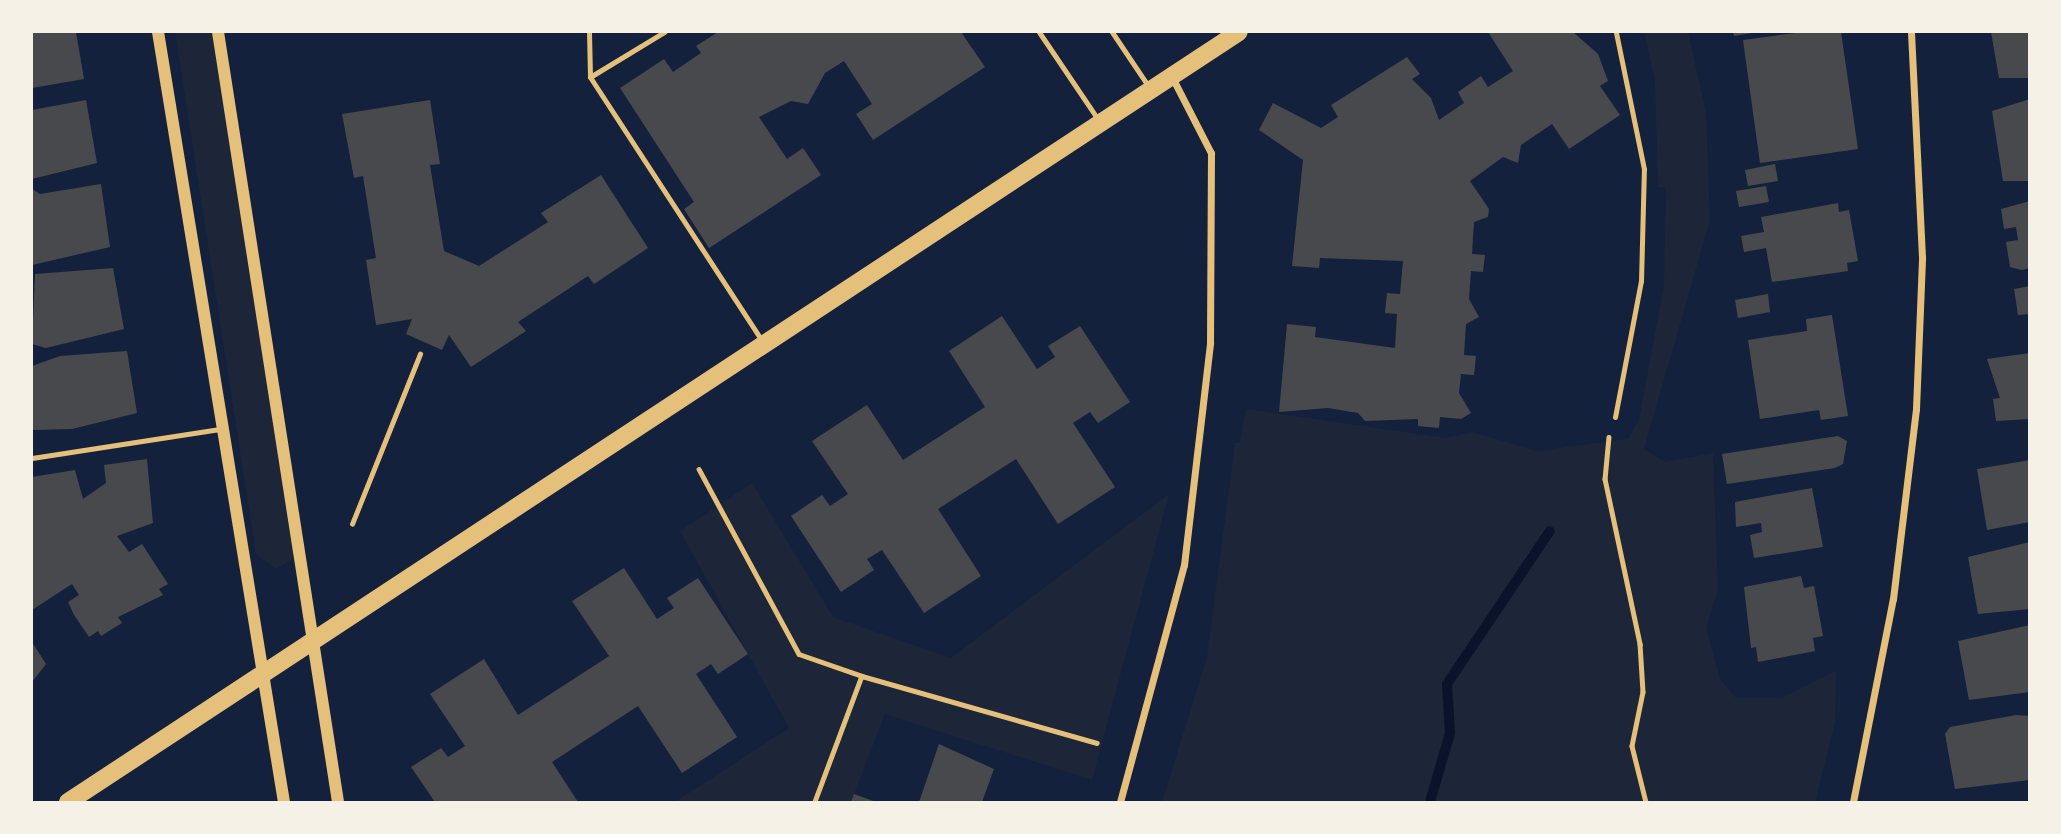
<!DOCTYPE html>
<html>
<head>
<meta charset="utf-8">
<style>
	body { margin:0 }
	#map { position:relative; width:2061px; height:834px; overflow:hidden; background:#14213d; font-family:"IBM Plex Sans",sans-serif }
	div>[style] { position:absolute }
	.green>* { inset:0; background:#1d2539 }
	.stream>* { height:10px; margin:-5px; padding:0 5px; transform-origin:5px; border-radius:5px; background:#0b132b }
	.building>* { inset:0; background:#48494c }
	.path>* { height:4.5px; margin:-2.25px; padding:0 2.25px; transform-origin:2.25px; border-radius:2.25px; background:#e5c07b }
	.service>* { height:5px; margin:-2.5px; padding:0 2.5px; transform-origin:2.5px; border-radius:2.5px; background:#e5c07b }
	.minor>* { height:7px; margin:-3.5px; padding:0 3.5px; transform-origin:3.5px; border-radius:3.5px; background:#e5c07b }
	.tertiary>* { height:12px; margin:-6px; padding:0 6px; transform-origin:6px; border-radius:6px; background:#e5c07b }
	.primary>* { height:18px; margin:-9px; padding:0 9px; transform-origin:9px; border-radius:9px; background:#e5c07b }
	span { translate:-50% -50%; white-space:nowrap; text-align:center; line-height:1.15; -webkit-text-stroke:7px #f6f1e7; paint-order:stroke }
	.frame { position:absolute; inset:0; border:33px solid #f6f1e7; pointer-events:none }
</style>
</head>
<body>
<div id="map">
	<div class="green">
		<i style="clip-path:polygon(175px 32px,216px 32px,297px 545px,291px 560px,276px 569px,256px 554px)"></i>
		<i style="clip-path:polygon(1644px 32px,1688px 32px,1706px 113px,1710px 220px,1644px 449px,1665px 462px,1713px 453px,1718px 590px,1706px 628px,1720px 679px,1736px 698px,1782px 698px,1836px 671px,1835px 722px,1815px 802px,1162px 802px,1207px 657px,1235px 443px,1240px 443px,1246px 409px,1445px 438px,1473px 432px,1536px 451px,1628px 439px,1639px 419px,1664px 285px,1666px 188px,1658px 187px,1655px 81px)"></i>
		<i style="clip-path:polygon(752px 483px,833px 617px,951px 658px,1169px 494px,1092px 780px,885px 714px,851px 802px,675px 802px,789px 728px,680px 531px)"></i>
	</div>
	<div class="stream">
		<i style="left:1430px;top:802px;width:72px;rotate:-73.8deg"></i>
		<i style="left:1450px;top:733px;width:49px;rotate:-93.5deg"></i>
		<i style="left:1447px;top:684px;width:184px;rotate:-56.1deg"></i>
	</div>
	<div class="building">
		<i style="clip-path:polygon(32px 32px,76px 32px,84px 79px,32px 88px)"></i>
		<i style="clip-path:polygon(718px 32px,961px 32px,985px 67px,873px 140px,856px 114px,872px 104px,844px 61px,825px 73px,808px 104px,791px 101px,759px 117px,787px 159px,803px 148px,821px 175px,709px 248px,684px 209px,694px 202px,620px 88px,664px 59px,673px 72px,701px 53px,696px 46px)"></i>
		<i style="clip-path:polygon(1488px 32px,1573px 32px,1598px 54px,1608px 81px,1600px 86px,1620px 115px,1569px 149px,1552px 124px,1521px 145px,1518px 163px,1503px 157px,1470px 181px,1489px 209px,1488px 217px,1474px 222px,1472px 254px,1485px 255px,1483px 272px,1471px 271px,1469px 299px,1479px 317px,1466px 324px,1464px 355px,1476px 356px,1474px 375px,1461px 374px,1459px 393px,1471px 413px,1461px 419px,1440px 417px,1439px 428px,1418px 426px,1418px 419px,1365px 421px,1358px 413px,1328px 408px,1279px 412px,1287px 324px,1316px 327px,1315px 337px,1395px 348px,1397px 314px,1385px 313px,1387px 293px,1400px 294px,1403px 261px,1320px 258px,1319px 268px,1292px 266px,1303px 160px,1259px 130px,1273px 103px,1321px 128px,1338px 117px,1331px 105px,1407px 57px,1420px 74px,1412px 79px,1431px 98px,1439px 120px,1464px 103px,1458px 92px,1481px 76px,1488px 87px,1513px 71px)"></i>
		<i style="clip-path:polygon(1733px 32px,1752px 32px,1752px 33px,1734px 36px)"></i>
		<i style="clip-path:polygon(1803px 32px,1841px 32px,1858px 149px,1760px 163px,1743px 40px)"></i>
		<i style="clip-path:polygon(1991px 32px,2030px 32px,2030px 78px,1999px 78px)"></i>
		<i style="clip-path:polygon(2030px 99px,2030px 181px,2003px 181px,1992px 111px)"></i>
		<i style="clip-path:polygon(86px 100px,97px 163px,32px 179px,32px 110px)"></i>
		<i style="clip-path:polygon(430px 100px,440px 164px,430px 165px,444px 251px,479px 266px,548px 222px,541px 213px,601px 175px,648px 248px,594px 284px,588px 276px,518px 322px,526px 331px,471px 367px,449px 335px,442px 350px,406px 334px,412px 319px,376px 325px,366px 260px,376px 258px,363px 176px,354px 178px,342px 114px)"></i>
		<i style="clip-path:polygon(1775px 164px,1778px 181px,1748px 186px,1745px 170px)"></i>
		<i style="clip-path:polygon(101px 184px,110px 247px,32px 265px,32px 189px,40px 194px)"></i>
		<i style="clip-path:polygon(1766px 186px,1769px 202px,1739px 207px,1736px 191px)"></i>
		<i style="clip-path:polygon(2030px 201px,2030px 268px,2022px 270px,2010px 267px,2006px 242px,2018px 240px,2016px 227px,2004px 229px,2001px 209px)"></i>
		<i style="clip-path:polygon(1838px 203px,1839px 212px,1849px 210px,1858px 261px,1847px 263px,1848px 271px,1772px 282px,1766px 248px,1744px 252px,1741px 236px,1764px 232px,1761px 217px)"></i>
		<i style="clip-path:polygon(113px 268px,124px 329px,46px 348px,32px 344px,35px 274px)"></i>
		<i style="clip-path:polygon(2030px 286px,2030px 314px,2018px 315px,2014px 289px)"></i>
		<i style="clip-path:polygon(1768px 294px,1770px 312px,1738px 318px,1735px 300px)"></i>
		<i style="clip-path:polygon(1832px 315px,1848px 416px,1821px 420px,1819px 410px,1760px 419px,1748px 340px,1807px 331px,1806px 319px)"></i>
		<i style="clip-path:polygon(1002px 316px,1037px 369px,1055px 357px,1048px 346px,1080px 326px,1130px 402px,1098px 423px,1090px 412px,1073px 423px,1115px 487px,1058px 524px,1016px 459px,938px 509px,981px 576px,924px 613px,882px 550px,867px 559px,874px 570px,841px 592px,791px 516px,822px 495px,830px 506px,848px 494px,812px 441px,867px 405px,903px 460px,985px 407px,949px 351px)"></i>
		<i style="clip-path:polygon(127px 351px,137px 413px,72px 429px,32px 430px,32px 366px,60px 356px)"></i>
		<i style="clip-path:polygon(2030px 353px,2030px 419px,1996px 421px,1993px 399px,2000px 398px,1987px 359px)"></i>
		<i style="clip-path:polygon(1838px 436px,1847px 441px,1843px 464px,1835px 468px,1727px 484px,1722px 454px)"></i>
		<i style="clip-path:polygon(147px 459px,153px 523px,117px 536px,129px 552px,142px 544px,168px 584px,159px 589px,163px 595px,118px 617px,122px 623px,101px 636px,98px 631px,89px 637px,74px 615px,68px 602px,79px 595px,72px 584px,32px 610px,32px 477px,75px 470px,83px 499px,106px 483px,104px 465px)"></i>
		<i style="clip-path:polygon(2030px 460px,2030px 522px,1987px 530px,1977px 469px)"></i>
		<i style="clip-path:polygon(1812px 488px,1823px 547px,1754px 558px,1750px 535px,1762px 532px,1761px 523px,1736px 527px,1735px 502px)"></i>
		<i style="clip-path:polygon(2030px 542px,2030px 609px,1978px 614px,1968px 557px)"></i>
		<i style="clip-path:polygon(624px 568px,657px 619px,674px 608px,667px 598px,698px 578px,748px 654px,718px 674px,711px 664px,696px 674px,737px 737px,682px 773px,638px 706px,552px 762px,578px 802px,435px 802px,411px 767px,441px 748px,448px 757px,465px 746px,430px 694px,484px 659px,518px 715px,603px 660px,609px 656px,572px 601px)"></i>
		<i style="clip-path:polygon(1801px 576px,1804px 588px,1814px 586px,1823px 636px,1813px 638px,1815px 651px,1758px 662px,1756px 647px,1751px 648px,1744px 587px)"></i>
		<i style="clip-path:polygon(2030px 625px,2030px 692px,1969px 700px,1958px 641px)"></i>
		<i style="clip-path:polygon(32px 642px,46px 664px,32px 682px)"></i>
		<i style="clip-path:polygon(2016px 715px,2030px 716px,2030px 780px,1955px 789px,1945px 734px,1950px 727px)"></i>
		<i style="clip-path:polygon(939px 744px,994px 769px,982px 802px,919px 802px)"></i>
		<i style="clip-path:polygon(854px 794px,876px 802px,851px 802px)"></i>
	</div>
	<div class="path">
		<i style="left:1609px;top:437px;width:42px;rotate:95.4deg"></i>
		<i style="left:1605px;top:479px;width:169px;rotate:78deg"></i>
		<i style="left:1640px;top:644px;width:48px;rotate:86.4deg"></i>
		<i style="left:1643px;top:692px;width:55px;rotate:101.5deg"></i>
		<i style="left:1632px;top:746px;width:58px;rotate:76deg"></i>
		<i style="left:699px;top:469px;width:210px;rotate:61.6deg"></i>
		<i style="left:799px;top:654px;width:67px;rotate:19.2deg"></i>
		<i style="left:862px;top:676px;width:134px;rotate:110.5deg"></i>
		<i style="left:352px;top:524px;width:183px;rotate:-68.2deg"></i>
		<i style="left:862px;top:676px;width:244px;rotate:15.9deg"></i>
	</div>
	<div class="service">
		<i style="left:589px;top:32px;width:45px;rotate:88.7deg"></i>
		<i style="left:590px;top:77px;width:316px;rotate:56.9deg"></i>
		<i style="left:1039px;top:32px;width:107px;rotate:56deg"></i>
		<i style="left:1112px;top:32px;width:66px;rotate:56.1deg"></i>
		<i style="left:590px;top:77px;width:87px;rotate:-31.3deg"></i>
		<i style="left:1615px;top:417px;width:138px;rotate:-79.2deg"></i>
		<i style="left:1641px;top:281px;width:112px;rotate:-88.5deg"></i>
		<i style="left:1644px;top:169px;width:140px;rotate:-101.6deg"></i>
		<i style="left:32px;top:458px;width:190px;rotate:-8.8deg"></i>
	</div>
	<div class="minor">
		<i style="left:1120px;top:802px;width:245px;rotate:-74.9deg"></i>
		<i style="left:1184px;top:565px;width:224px;rotate:-83.3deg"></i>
		<i style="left:1210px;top:343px;width:190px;rotate:-89.7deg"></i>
		<i style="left:1211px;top:153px;width:85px;rotate:-117.2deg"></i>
		<i style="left:1853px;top:802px;width:207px;rotate:-78.9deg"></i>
		<i style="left:1893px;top:599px;width:191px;rotate:-83.1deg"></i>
		<i style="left:1916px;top:409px;width:152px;rotate:-87.7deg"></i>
		<i style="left:1922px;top:257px;width:225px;rotate:-92.8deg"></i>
	</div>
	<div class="tertiary">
		<i style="left:158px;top:32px;width:780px;rotate:80.71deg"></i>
		<i style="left:218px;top:32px;width:779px;rotate:81.14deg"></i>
	</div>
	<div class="primary">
		<i style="left:68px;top:802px;width:1401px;rotate:-33.33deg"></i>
	</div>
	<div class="frame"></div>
</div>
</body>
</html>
